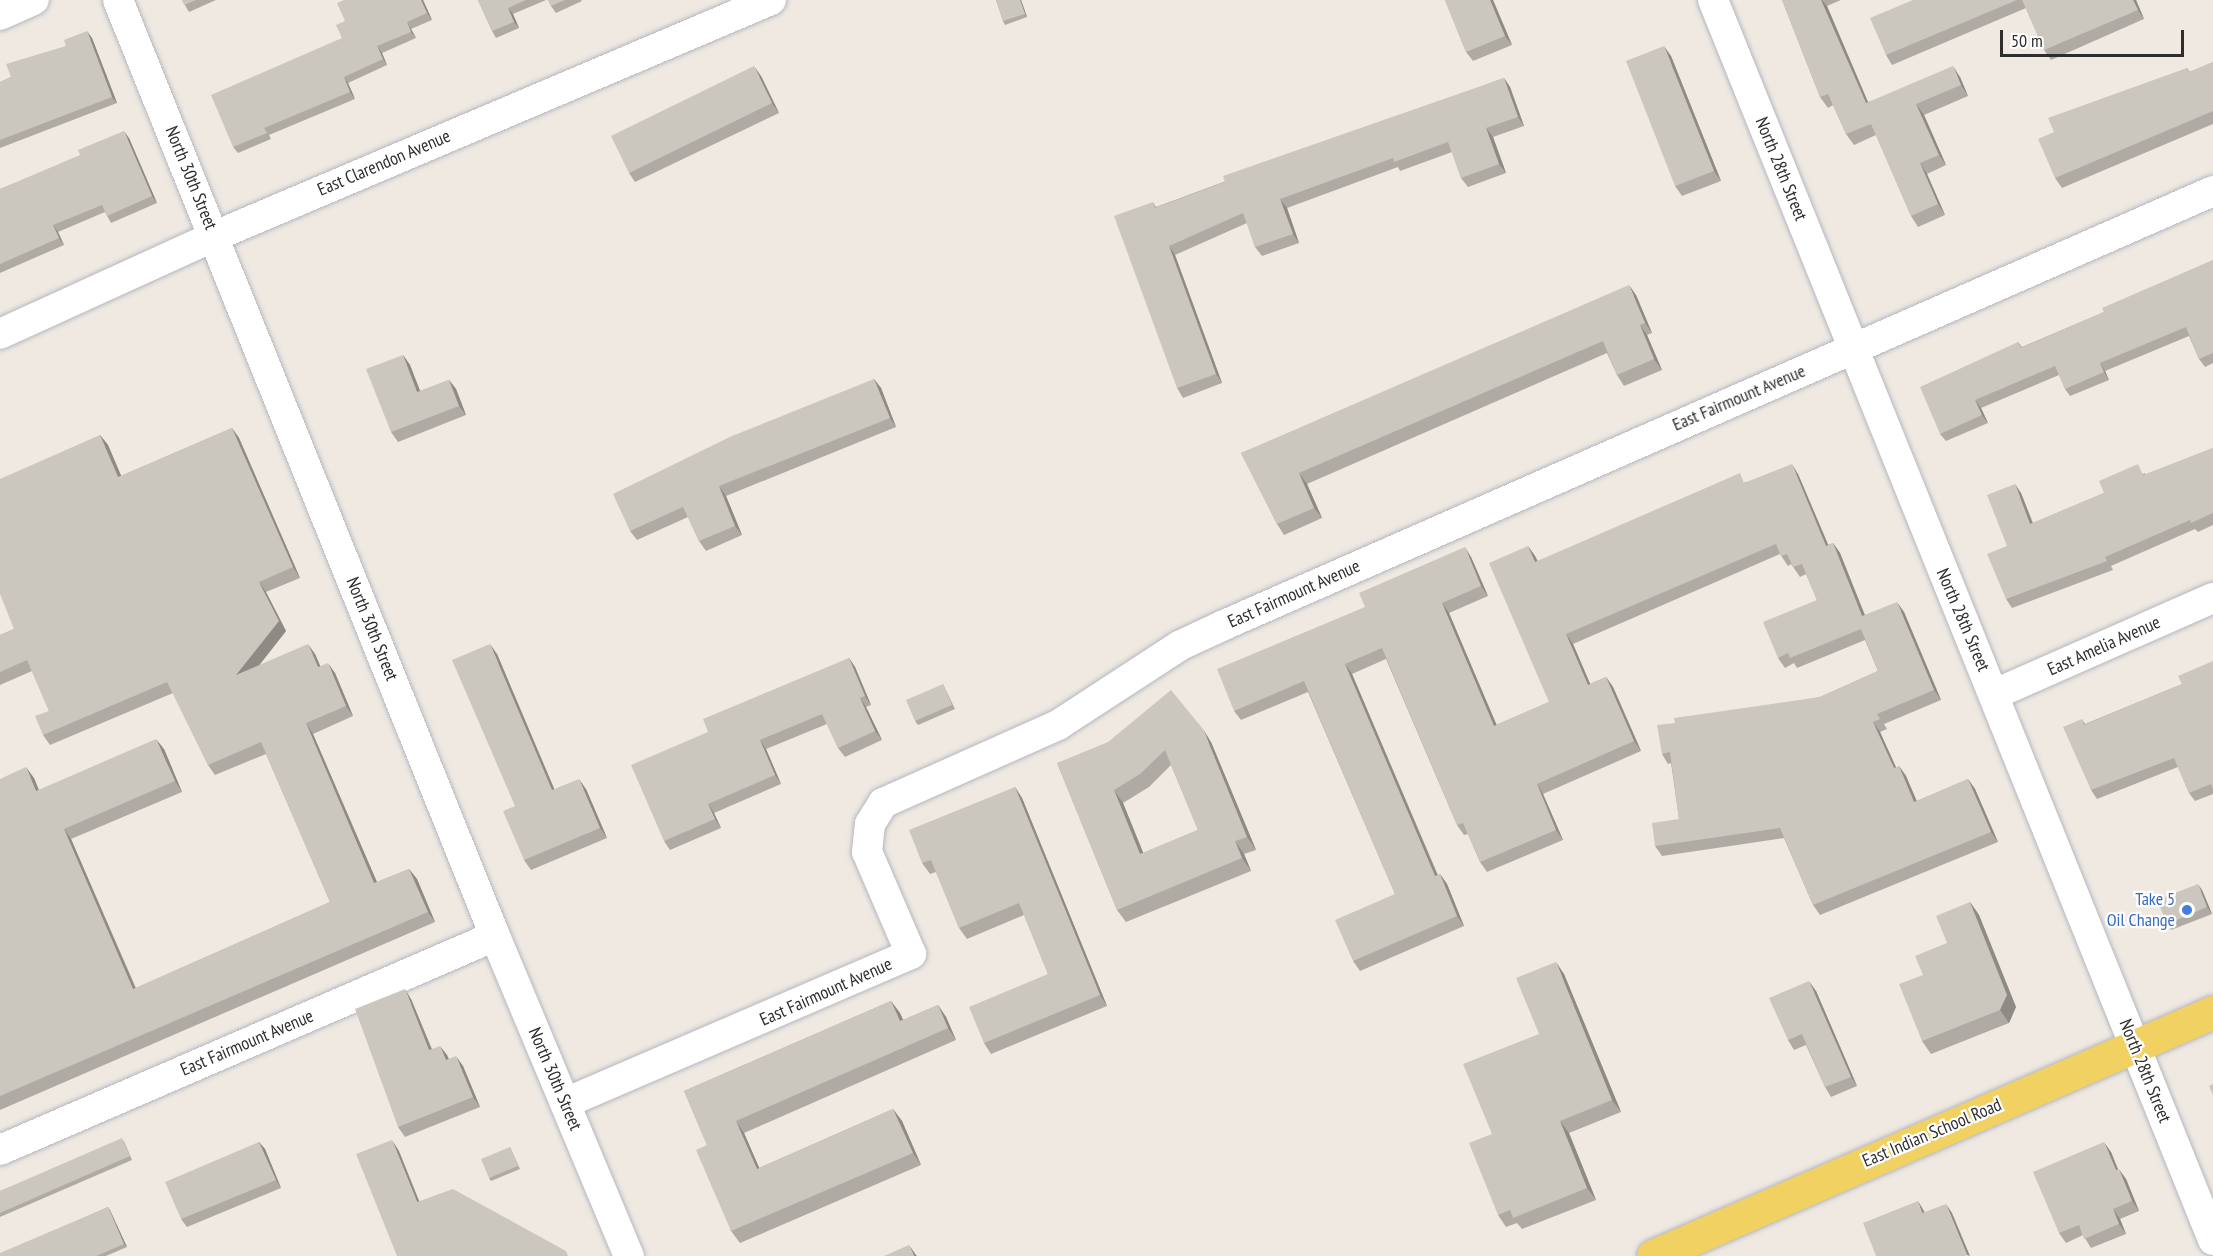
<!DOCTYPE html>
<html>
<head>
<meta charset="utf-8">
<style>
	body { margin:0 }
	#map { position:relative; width:2213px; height:1256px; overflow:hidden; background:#efe9e1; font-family:"PT Sans Narrow",sans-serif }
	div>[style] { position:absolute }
	.roads { filter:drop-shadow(0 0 2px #b4b7c1) drop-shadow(0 0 2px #b4b7c1) }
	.minor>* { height:30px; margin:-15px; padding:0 15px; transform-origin:15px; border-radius:15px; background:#fff }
	.major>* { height:33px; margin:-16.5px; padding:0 16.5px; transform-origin:16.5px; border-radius:16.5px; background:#f2d163 }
	.wall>* { inset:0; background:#afaba4 }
	.shaded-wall>* { inset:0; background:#8e8b86 }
	.building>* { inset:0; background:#cbc7bf }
	.dots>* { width:16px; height:16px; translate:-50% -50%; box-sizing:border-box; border:3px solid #fff; border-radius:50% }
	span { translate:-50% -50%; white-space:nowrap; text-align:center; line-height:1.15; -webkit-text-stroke:4.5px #fff; paint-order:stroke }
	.street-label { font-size:18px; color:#2e2e2e }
	.shop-label { font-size:18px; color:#366cbe }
	.right { translate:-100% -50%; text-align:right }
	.scale { position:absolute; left:2000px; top:30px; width:184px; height:27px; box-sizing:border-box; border:3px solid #2e2e2e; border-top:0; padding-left:8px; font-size:18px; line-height:21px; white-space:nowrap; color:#2e2e2e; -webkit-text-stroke:4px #fff; paint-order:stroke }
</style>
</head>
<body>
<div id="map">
	<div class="roads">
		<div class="minor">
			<i style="left:118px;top:0;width:1009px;rotate:68.06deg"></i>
			<i style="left:495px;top:936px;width:347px;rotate:67.3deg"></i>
			<i style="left:1713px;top:0;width:1337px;rotate:68.04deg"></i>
			<i style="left:0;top:15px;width:37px;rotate:-24deg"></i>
			<i style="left:0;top:334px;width:236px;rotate:-24.5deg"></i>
			<i style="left:215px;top:236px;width:604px;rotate:-23deg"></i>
			<i style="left:1995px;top:694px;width:238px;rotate:-23.8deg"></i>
			<i style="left:565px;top:1103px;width:377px;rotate:-23.3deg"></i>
			<i style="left:911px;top:954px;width:111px;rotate:-113.3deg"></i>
			<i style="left:867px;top:852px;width:28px;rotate:-84deg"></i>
			<i style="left:870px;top:824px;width:25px;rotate:-58deg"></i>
			<i style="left:883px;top:803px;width:192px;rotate:-24deg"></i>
			<i style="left:1058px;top:725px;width:145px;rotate:-33.1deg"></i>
			<i style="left:1179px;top:646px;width:50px;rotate:-25deg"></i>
			<i style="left:1224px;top:625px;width:1080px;rotate:-23.69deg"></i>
			<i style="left:0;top:1150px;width:539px;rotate:-23.38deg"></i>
		</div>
		<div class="major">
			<i style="left:1653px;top:1256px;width:611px;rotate:-23.54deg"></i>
		</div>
	</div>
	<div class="wall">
		<i style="clip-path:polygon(182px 0,216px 0,189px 12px)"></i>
		<i style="clip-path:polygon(344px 0,423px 0,432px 20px,411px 29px,416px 38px,382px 53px,387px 65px,348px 83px,355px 99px,269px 135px,271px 139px,238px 153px,233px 147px,342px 38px,345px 21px)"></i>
		<i style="clip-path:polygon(478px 0,546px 0,513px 14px,519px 28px,496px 38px,492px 31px)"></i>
		<i style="clip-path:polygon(548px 0,581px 0,582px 1px,556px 13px,551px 6px)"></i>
		<i style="clip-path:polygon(996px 0,1021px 0,1027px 17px,1005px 25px,1003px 21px)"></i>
		<i style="clip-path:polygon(1445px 0,1493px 0,1512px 45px,1473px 61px,1466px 52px)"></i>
		<i style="clip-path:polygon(1782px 0,1841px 0,1827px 6px,1868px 102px,1960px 77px,1968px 96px,1924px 115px,1946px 165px,1927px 174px,1945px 215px,1918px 227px,1911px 216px,1876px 135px,1854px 145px,1846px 134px,1833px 105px,1828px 108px,1820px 97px)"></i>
		<i style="clip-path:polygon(1913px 0,2136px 0,2144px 19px,2051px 60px,2044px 50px,2026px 8px,1892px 65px,1886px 55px)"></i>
		<i style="clip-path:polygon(92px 38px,117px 103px,0 148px,0 82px,11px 77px,66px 46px)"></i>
		<i style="clip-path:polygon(1671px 56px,1721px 181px,1682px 196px,1675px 186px)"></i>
		<i style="clip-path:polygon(2213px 62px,2213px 124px,2062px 188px,2055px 178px,2054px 132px,2187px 68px,2190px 72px)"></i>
		<i style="clip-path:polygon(761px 76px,779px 113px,635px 182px,629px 173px)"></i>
		<i style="clip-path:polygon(1504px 78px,1510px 87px,1524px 126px,1493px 137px,1506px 173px,1468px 187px,1461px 178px,1452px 152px,1400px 171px,1398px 167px,1287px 208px,1299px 243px,1262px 256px,1255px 247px,1247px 223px,1175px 255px,1222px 383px,1183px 398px,1177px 388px,1153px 202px,1156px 207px)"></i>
		<i style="clip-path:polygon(129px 138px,157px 203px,111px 223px,105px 212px,58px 232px,64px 245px,0 273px,0 189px)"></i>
		<i style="clip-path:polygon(2213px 260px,2213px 363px,2205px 367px,2199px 359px,2189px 336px,2105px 371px,2109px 380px,2070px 396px,2065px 389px,2059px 375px,1981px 408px,1988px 423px,1946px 441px,1940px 434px,2018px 342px,2022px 347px,2104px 312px)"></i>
		<i style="clip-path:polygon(1636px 295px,1652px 333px,1647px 335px,1662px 370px,1624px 386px,1617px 375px,1607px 353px,1307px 484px,1322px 518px,1284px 535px,1277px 524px,1241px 453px)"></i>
		<i style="clip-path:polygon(403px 355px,410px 365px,420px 391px,449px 380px,456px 389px,466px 415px,398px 442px,391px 432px)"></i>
		<i style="clip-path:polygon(874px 379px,881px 388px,896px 427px,726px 496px,742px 535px,706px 551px,699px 541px,688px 517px,637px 540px,630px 531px)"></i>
		<i style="clip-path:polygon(232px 428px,239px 438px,300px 578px,266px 592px,286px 631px,259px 665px,315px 654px,320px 666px,335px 673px,353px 716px,313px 734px,377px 882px,409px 869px,417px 879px,435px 922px,0 1110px,0 779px,34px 778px,39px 790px,164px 749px,182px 792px,71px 839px,136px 988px,330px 902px,266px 754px,215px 775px,208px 765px,173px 693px,50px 745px,43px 735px,49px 711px,32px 671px,0 685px,0 635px,14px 629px,100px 435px,108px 445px,121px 476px)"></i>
		<i style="clip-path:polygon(2213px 448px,2213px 525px,2198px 532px,2195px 529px,2111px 566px,2113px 570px,2012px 608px,2006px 599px,2021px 493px,2033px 523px,2104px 493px,2145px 473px,2145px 475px)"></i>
		<i style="clip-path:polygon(1798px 474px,1828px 545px,1833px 543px,1840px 553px,1865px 615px,1904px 612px,1941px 700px,1884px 724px,1887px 729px,1880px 732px,1896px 768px,1899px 766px,1906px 776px,1917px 801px,1968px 779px,1975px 789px,1998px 842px,1820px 915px,1813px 905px,1784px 838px,1662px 856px,1655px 846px,1679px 819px,1671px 763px,1668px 764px,1662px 754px,1675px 723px,1820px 697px,1878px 671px,1865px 640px,1797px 668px,1794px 663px,1785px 668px,1778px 658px,1817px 600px,1806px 574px,1800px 577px,1791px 564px,1788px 566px,1780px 554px,1573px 644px,1590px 684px,1606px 677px,1613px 687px,1641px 751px,1543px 794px,1563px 840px,1487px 872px,1480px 862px,1468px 834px,1464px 835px,1457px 825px,1386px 659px,1352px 674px,1438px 875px,1440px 874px,1447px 884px,1464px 926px,1360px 971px,1353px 961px,1395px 894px,1308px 692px,1241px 720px,1234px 711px,1365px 607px,1471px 557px,1488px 596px,1449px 613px,1496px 725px,1549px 702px,1528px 546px,1535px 556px,1538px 561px,1746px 482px)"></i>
		<i style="clip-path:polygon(497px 654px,554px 790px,586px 789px,607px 838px,531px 870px,524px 860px,515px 806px)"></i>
		<i style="clip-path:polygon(849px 658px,855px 667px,871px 705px,866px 707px,882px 740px,845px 757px,838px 748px,827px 724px,766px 749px,781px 784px,714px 813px,721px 828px,670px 850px,664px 841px,708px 732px)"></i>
		<i style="clip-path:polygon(2213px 661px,2213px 794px,2195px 801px,2189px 793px,2178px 767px,2097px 799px,2091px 790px,2082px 719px,2085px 724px,2182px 684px)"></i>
		<i style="clip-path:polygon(943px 684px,955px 709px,918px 725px,915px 721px)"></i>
		<i style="clip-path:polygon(evenodd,1211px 742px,1256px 850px,1244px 854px,1251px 871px,1126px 922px,1117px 910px,1057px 763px,1211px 742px,1171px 765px,1198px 830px,1143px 853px,1123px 803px,1149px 787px,1171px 765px)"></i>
		<i style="clip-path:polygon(1015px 787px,1022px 798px,1107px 1006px,991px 1054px,984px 1043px,1048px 974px,1024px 915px,967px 939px,959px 928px,936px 872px,930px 874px,922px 863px)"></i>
		<i style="clip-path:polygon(2202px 890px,2212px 914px,2171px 930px,2167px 924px)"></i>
		<i style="clip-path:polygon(1970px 902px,1979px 915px,2016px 1007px,2009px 1023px,1931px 1054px,1922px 1041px,1923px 975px,1947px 943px)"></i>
		<i style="clip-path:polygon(1564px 974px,1621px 1112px,1569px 1133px,1596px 1200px,1522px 1229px,1517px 1223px,1506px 1227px,1498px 1215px,1539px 1034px)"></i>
		<i style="clip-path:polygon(1816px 991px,1857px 1086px,1831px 1097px,1825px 1087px,1806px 1045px,1794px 1050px,1788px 1040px)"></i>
		<i style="clip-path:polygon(411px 999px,432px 1049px,447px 1055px,449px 1059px,463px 1066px,480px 1107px,405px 1137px,398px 1127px)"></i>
		<i style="clip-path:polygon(891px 1001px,900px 1013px,903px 1020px,938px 1005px,946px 1017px,956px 1040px,744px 1133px,759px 1168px,893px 1109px,902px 1121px,921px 1165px,740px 1243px,731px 1231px,707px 1145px,684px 1091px)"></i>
		<i style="clip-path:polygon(124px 1141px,132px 1160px,0 1217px,0 1191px)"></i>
		<i style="clip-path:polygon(259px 1142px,265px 1149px,281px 1188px,187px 1227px,181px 1219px)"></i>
		<i style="clip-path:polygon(510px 1147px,520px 1169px,491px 1181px,489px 1178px)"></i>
		<i style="clip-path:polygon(2111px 1152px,2118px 1169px,2126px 1179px,2139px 1211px,2120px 1219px,2126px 1234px,2091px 1248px,2083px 1235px,2066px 1243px,2059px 1233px)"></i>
		<i style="clip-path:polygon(108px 1207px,127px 1247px,106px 1256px,0 1256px)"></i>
	</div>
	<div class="shaded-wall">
		<i style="clip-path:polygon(421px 0,423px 0,432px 20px,427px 13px)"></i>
		<i style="clip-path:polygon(1020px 0,1021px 0,1027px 17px,1025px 14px)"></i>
		<i style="clip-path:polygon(1490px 0,1493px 0,1512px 45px,1505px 36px)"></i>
		<i style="clip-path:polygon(1821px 0,1822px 0,1827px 6px,1873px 114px,1866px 103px)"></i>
		<i style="clip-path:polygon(2133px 0,2136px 0,2144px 19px,2138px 10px)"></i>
		<i style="clip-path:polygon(508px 8px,513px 14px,519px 28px,514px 22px)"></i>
		<i style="clip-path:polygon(407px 22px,411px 29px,416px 38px,411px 32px)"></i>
		<i style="clip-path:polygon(87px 31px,92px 38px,117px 103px,112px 97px)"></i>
		<i style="clip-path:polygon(377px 46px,382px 53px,387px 65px,383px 59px)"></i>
		<i style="clip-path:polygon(1664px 46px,1671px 56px,1721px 181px,1714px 171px)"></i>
		<i style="clip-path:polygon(754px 66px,761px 76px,779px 113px,772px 103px)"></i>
		<i style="clip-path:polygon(1953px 66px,1960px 77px,1968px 96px,1961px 85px)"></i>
		<i style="clip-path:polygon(344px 77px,348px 83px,355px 99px,350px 92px)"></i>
		<i style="clip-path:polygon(1504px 78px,1510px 87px,1524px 126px,1518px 117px)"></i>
		<i style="clip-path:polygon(1916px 104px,1924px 115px,1946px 165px,1939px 155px)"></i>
		<i style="clip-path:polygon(1486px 128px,1493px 137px,1506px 173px,1499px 164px)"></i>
		<i style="clip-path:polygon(124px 131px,129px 138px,157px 203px,152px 196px)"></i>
		<i style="clip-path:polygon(1920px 163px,1927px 174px,1945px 215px,1938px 204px)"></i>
		<i style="clip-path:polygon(1280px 199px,1287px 208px,1299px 243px,1293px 234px)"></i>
		<i style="clip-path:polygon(53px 225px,58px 232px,64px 245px,59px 238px)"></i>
		<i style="clip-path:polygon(1169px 246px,1175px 255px,1222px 383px,1216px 374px)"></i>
		<i style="clip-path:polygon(1629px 285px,1636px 295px,1652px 333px,1645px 323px)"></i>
		<i style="clip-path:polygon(1640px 325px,1647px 335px,1662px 370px,1654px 359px)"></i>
		<i style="clip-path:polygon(403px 355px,410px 365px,424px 401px,417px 392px)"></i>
		<i style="clip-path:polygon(2100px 363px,2105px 371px,2109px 380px,2104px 372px)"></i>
		<i style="clip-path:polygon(874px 379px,881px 388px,896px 427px,890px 418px)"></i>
		<i style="clip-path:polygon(449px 380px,456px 389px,466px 415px,459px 406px)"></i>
		<i style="clip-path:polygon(1975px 400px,1981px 408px,1988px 423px,1982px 415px)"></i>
		<i style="clip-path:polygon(232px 428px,239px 438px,300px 578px,293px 567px)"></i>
		<i style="clip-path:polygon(100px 435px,108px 445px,126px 487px,118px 477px)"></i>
		<i style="clip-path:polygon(1792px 464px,1798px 474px,1833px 556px,1826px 546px)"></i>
		<i style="clip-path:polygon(1299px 473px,1307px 484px,1322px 518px,1314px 508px)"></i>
		<i style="clip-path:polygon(2015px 484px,2021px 493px,2036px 532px,2030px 524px)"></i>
		<i style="clip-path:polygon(719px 486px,726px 496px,742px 535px,735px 526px)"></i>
		<i style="clip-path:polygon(1833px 543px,1840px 553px,1869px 626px,1862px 616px)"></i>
		<i style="clip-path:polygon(1528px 546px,1535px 556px,1542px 572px,1535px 562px)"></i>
		<i style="clip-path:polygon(1465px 547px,1471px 557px,1488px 596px,1481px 586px)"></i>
		<i style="clip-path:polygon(259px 582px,266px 592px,286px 631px,243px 686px,236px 675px)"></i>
		<i style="clip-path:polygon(1897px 602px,1904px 612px,1941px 700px,1934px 690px)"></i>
		<i style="clip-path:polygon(1442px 603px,1449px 613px,1501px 735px,1494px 726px)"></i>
		<i style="clip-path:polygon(1566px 634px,1573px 644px,1595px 695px,1588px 685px)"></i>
		<i style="clip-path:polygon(308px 644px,315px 654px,325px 677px,318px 667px)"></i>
		<i style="clip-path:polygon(490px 644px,497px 654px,559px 800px,552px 790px)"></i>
		<i style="clip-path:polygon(849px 658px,855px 667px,871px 705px,865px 696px)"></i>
		<i style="clip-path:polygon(328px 663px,335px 673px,353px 716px,346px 706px)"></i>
		<i style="clip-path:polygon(1345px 664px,1352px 674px,1442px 886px,1435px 876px)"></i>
		<i style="clip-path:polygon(1606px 677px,1613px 687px,1641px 751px,1634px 741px)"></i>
		<i style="clip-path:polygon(860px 698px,866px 707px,882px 740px,875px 731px)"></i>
		<i style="clip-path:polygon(1873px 722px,1880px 732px,1901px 778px,1894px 768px)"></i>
		<i style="clip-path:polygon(306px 723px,313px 734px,382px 894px,374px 883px)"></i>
		<i style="clip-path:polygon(1203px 729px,1211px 742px,1256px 850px,1247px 837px)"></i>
		<i style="clip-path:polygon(156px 739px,164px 749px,182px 792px,175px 781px)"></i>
		<i style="clip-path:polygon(760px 740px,766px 749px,781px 784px,775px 775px)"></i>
		<i style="clip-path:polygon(1899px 766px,1906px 776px,1921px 812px,1914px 802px)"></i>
		<i style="clip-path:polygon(26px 767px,34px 778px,43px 801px,36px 791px)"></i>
		<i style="clip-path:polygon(579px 779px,586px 789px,607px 838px,600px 828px)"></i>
		<i style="clip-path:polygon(1968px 779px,1975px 789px,1998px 842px,1991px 832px)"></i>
		<i style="clip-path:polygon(1537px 784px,1543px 794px,1563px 840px,1556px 830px)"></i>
		<i style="clip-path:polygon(1015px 787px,1022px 798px,1107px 1006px,1100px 995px)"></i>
		<i style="clip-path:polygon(1114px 790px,1123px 803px,1149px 867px,1140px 854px)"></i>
		<i style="clip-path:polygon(708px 804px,714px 813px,721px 828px,715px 819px)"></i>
		<i style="clip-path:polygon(64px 829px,71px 839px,140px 999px,133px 989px)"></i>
		<i style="clip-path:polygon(1235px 841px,1244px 854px,1251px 871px,1242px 858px)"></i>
		<i style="clip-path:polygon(409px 869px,417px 879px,435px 922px,428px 912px)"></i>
		<i style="clip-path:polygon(1440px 874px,1447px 884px,1464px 926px,1457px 916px)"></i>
		<i style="clip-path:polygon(2198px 884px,2202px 890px,2212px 914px,2207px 907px)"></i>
		<i style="clip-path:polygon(1970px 902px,1979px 915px,2016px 1007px,2009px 1023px,2000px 1010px)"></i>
		<i style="clip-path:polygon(1556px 962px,1564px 974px,1621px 1112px,1612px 1100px)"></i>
		<i style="clip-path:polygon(1809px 981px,1816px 991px,1857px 1086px,1851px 1077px)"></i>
		<i style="clip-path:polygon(405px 989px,411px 999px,436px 1060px,429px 1050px)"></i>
		<i style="clip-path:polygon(891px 1001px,900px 1013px,909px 1033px,900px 1021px)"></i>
		<i style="clip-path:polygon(938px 1005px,946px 1017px,956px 1040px,948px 1028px)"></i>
		<i style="clip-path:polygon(440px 1046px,447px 1055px,453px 1070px,446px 1060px)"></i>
		<i style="clip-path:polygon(456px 1056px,463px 1066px,480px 1107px,473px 1097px)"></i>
		<i style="clip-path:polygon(893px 1109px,902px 1121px,921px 1165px,913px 1153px)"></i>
		<i style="clip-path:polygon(736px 1121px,744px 1133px,765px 1181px,757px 1169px)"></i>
		<i style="clip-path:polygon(1560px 1121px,1569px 1133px,1596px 1200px,1587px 1188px)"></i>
		<i style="clip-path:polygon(392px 1140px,399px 1151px,424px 1213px,417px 1202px)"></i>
		<i style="clip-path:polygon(259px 1142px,265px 1149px,281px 1188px,276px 1180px)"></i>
		<i style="clip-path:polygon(2104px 1142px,2111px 1152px,2122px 1180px,2116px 1170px)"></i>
		<i style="clip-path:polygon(2119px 1169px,2126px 1179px,2139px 1211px,2132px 1201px)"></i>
		<i style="clip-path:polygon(1918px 1201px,1924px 1211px,1929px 1223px,1922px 1213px)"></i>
		<i style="clip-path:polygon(1946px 1204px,1952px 1213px,1970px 1256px,1967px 1255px)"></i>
		<i style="clip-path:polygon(108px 1207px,110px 1210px,127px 1247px,124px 1244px)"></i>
		<i style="clip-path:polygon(2113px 1209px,2120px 1219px,2126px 1234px,2119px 1224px)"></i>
		<i style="clip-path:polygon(909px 1245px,916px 1255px,917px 1256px,914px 1256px)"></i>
	</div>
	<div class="building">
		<i style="clip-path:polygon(182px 0,196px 0,184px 5px)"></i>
		<i style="clip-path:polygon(344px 0,421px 0,427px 13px,407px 22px,411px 32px,377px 46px,383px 59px,344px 77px,350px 92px,264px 128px,267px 133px,233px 147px,211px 95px,342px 38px,336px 25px,345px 21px,337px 3px)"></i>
		<i style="clip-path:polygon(478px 0,526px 0,508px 8px,514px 22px,492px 31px)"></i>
		<i style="clip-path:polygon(548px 0,565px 0,551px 6px)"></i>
		<i style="clip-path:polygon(996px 0,1020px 0,1025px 14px,1003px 21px)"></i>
		<i style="clip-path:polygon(1445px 0,1490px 0,1505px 36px,1466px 52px)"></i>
		<i style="clip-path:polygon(1782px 0,1821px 0,1866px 103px,1953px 66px,1961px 85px,1916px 104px,1939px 155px,1920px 163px,1938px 204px,1911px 216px,1871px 124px,1846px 134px,1828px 94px,1820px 97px)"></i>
		<i style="clip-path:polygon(1913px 0,2017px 0,1886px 55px,1870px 18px)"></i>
		<i style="clip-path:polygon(2022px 0,2133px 0,2138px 10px,2044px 50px)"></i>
		<i style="clip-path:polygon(87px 31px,112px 97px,0 140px,0 82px,11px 77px,6px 64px,66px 46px,64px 40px)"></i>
		<i style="clip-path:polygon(1664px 46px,1714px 171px,1675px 186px,1626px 61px)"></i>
		<i style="clip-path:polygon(2213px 62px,2213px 111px,2055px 178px,2038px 139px,2054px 132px,2048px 118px,2187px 68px,2189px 72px)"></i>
		<i style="clip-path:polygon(754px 66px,772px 103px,629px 173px,611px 136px)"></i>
		<i style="clip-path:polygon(1504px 78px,1518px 117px,1486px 128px,1499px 164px,1461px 178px,1448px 142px,1394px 162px,1393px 158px,1280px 199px,1293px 234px,1255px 247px,1243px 213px,1169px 246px,1216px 374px,1177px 388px,1114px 216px,1153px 202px,1155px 208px,1225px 182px,1223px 176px)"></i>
		<i style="clip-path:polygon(124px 131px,152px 196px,107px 216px,102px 205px,53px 225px,59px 238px,0 264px,0 189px,80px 155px,78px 150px)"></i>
		<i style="clip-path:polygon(2213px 260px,2213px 353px,2199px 359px,2186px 327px,2100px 363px,2104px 372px,2065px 389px,2055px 366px,1975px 400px,1982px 415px,1940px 434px,1920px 387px,2018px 342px,2021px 348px,2104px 312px,2102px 308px)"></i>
		<i style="clip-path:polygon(1629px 285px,1645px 323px,1640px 325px,1654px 359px,1617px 375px,1603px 341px,1299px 473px,1314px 508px,1277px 524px,1241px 453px)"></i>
		<i style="clip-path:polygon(403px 355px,417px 392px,449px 380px,459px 406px,391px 432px,366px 369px)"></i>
		<i style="clip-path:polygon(874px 379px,890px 418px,719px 486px,735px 526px,699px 541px,683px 507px,630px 531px,613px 494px,732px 436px)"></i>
		<i style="clip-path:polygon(232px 428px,293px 567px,259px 582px,279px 621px,236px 675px,308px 644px,318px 667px,328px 663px,346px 706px,306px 723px,374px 883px,409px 869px,428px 912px,0 1096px,0 779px,26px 767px,36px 791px,156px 739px,175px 781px,64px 829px,133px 989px,330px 902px,261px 742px,208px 765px,167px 682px,43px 735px,35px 716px,49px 711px,27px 660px,0 672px,0 635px,14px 629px,0 594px,0 479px,100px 435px,118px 477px)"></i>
		<i style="clip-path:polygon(2213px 448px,2213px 513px,2191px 523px,2190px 520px,2105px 557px,2107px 561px,2006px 599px,1987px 554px,2007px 546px,1987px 495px,2015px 484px,2030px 524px,2104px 493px,2099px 481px,2138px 464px,2143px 475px)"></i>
		<i style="clip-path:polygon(1792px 464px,1826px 546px,1833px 543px,1862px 616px,1897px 602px,1934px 690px,1877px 714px,1880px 719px,1873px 722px,1894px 768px,1899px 766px,1914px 802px,1968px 779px,1991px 832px,1813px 905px,1780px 828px,1655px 846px,1652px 823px,1679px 819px,1670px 752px,1662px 754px,1657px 725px,1675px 723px,1674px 718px,1820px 697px,1878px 671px,1861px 629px,1790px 658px,1788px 653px,1778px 658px,1763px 622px,1817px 600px,1802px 564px,1793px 567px,1787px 554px,1781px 556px,1776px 544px,1566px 634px,1588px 685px,1606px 677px,1634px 741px,1537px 784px,1556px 830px,1480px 862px,1463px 823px,1457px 825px,1382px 648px,1345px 664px,1435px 876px,1440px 874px,1457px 916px,1353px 961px,1335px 920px,1395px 894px,1304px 681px,1234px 711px,1217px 669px,1365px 607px,1359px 593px,1465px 547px,1481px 586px,1442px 603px,1494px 726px,1549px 702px,1489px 563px,1528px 546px,1535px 562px,1740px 473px,1744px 483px)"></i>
		<i style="clip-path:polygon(490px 644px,552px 790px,579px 779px,600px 828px,524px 860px,503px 811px,515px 806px,452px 660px)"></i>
		<i style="clip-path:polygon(849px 658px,865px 696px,860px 698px,875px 731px,838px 748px,822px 714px,760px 740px,775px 775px,708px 804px,715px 819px,664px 841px,631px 765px,708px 732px,703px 719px)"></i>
		<i style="clip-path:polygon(2213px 661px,2213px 789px,2211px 784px,2189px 793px,2174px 758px,2091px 790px,2063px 727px,2082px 719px,2084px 725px,2182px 684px,2178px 676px)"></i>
		<i style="clip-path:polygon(943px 684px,952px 705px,915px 721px,906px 700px)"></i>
		<i style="clip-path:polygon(evenodd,1171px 690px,1203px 729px,1247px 837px,1235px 841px,1242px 858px,1117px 910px,1057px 763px,1108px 742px,1171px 690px,1165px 750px,1198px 830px,1140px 854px,1114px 790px,1140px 774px,1165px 750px)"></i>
		<i style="clip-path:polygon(1015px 787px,1100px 995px,984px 1043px,969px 1007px,1048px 974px,1019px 903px,959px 928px,931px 860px,922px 863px,909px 830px)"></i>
		<i style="clip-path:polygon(2198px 884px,2207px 907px,2167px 924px,2157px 900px)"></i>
		<i style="clip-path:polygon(1970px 902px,2007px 995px,2000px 1010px,1922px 1041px,1899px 984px,1923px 975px,1915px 956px,1947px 943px,1936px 916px)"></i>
		<i style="clip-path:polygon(1556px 962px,1612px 1100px,1560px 1121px,1587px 1188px,1513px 1218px,1510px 1210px,1498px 1215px,1469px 1143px,1492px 1134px,1463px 1064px,1539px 1034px,1516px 978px)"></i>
		<i style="clip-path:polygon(1809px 981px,1851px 1077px,1825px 1087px,1802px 1034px,1788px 1040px,1769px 998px)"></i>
		<i style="clip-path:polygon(405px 989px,429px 1050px,440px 1046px,446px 1060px,456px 1056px,473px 1097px,398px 1127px,355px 1009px)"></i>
		<i style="clip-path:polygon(891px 1001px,900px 1021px,938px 1005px,948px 1028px,736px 1121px,757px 1169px,893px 1109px,913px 1153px,731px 1231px,696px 1150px,707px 1145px,684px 1091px)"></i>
		<i style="clip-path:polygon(2213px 1084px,2213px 1095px,2209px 1086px)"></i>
		<i style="clip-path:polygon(122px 1138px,130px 1156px,0 1213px,0 1191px)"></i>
		<i style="clip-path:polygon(392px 1140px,417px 1202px,453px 1189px,566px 1251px,568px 1256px,397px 1256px,356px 1154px)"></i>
		<i style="clip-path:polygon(259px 1142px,276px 1180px,181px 1219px,165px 1182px)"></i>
		<i style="clip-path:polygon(2104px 1142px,2116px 1170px,2119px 1169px,2132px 1201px,2113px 1209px,2119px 1224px,2084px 1239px,2079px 1225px,2059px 1233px,2033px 1172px)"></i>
		<i style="clip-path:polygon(510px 1147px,518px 1166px,489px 1178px,481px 1159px)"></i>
		<i style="clip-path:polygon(1918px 1201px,1922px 1213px,1946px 1204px,1967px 1255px,1965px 1256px,1876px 1256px,1863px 1223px)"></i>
		<i style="clip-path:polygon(108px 1207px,124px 1244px,96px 1256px,0 1256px,0 1253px)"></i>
		<i style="clip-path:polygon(909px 1245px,914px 1256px,884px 1256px)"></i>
	</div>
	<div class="dots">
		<i style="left:2187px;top:910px;background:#3f7fe0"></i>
	</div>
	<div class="street-label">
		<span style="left:384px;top:163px;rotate:-23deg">East Clarendon Avenue</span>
		<span style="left:1781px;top:169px;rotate:68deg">North 28th Street</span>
		<span style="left:191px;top:178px;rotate:68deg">North 30th Street</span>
		<span style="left:1739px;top:398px;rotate:-23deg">East Fairmount Avenue</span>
		<span style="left:1294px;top:594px;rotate:-24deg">East Fairmount Avenue</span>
		<span style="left:1963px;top:620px;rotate:67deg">North 28th Street</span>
		<span style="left:372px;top:629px;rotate:68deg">North 30th Street</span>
		<span style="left:2104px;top:646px;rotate:-24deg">East Amelia Avenue</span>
		<span style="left:826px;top:992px;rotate:-24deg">East Fairmount Avenue</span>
		<span style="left:247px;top:1043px;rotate:-23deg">East Fairmount Avenue</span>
		<span style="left:2145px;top:1071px;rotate:68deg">North 28th Street</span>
		<span style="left:555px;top:1079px;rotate:67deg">North 30th Street</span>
		<span style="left:1932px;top:1133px;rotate:-23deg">East Indian School Road</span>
	</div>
	<div class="shop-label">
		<span class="right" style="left:2175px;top:910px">Take 5<br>Oil Change</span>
	</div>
	<div class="scale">50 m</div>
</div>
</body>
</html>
